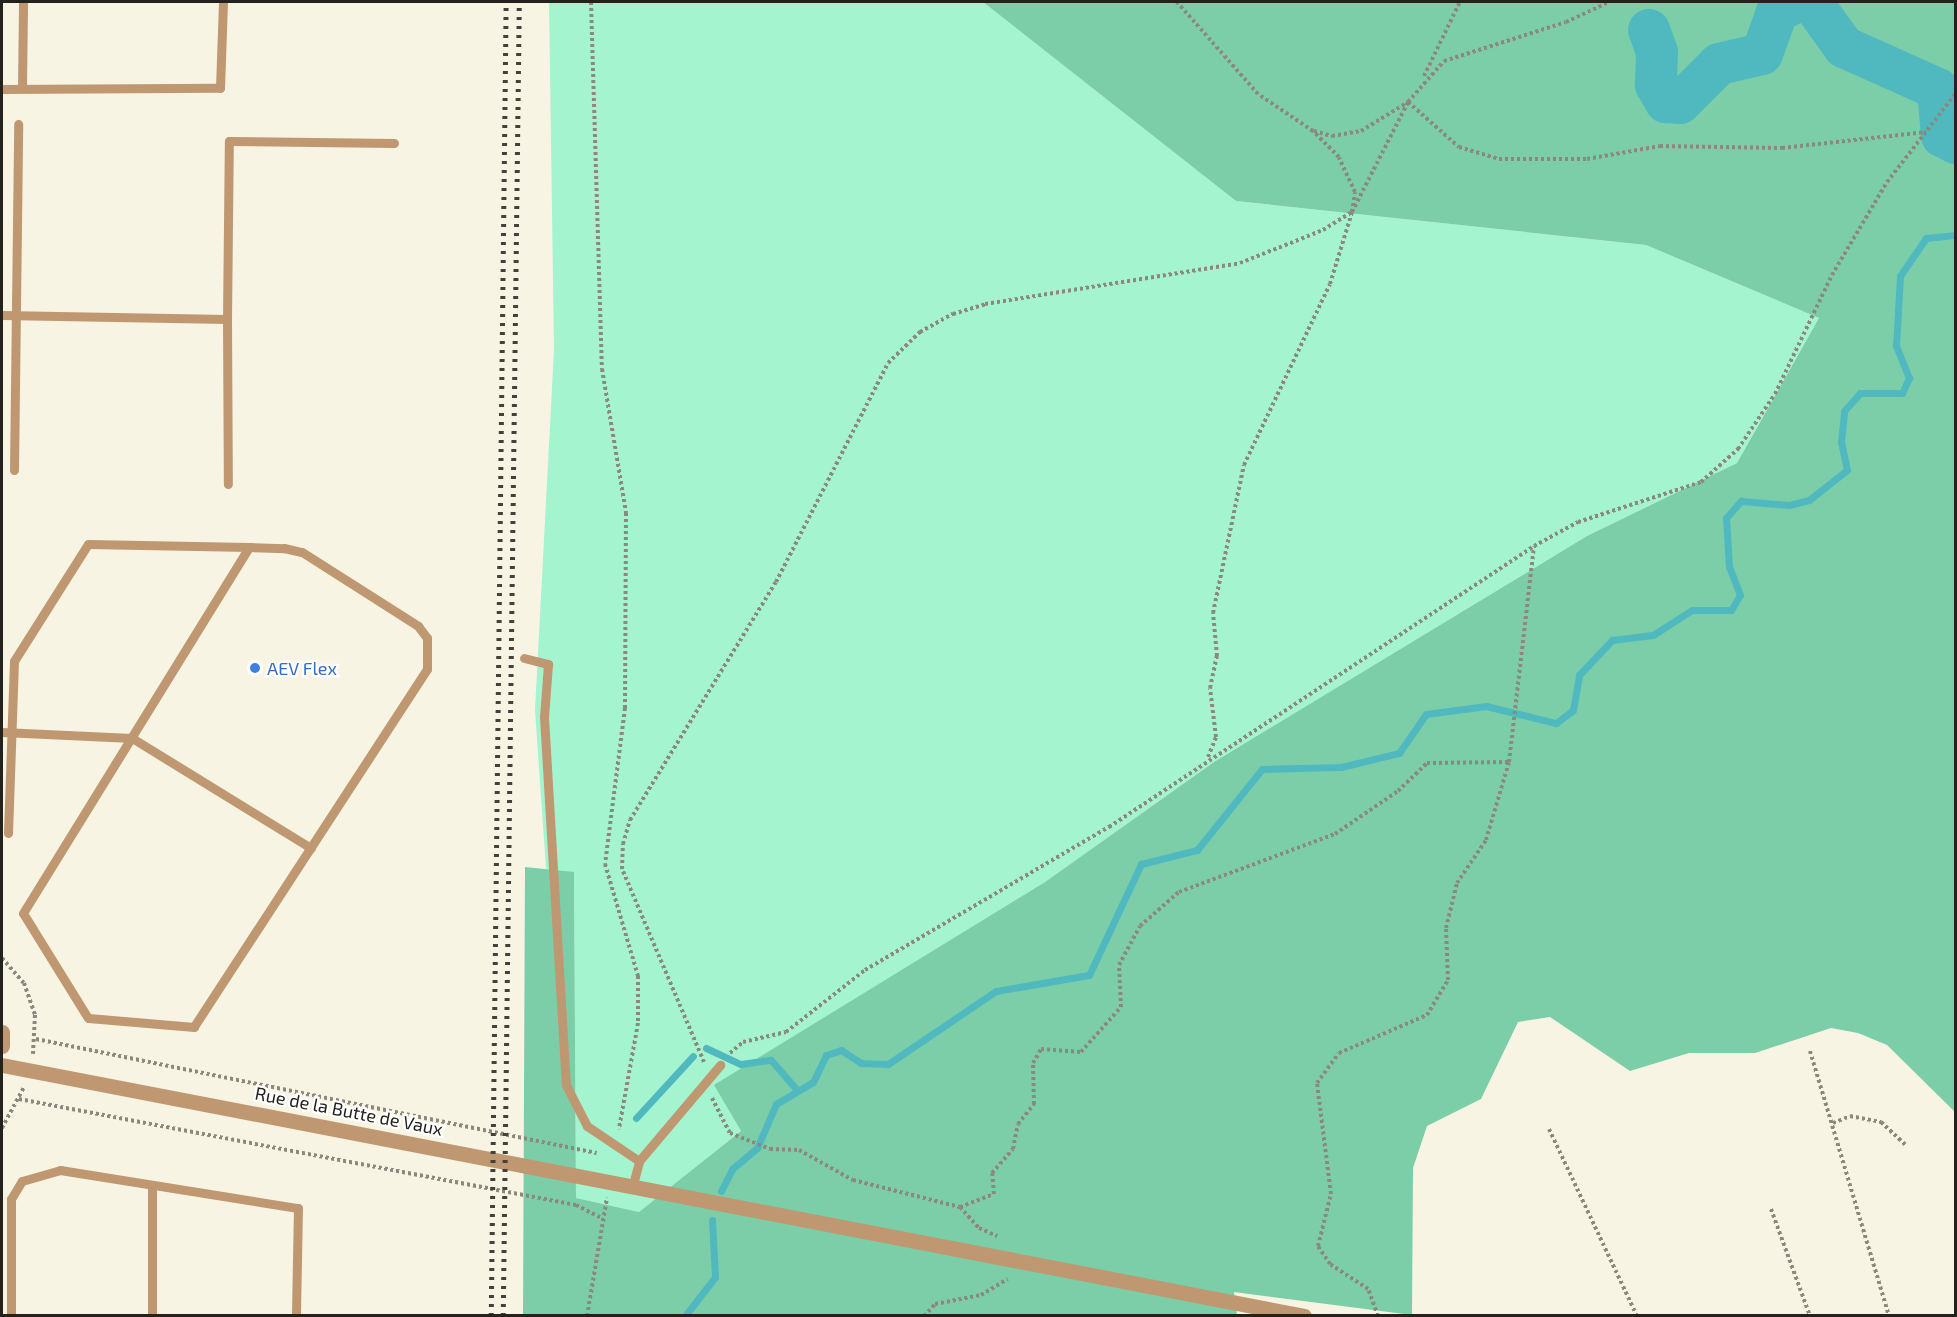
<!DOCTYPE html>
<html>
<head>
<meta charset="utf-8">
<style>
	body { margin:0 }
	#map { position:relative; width:1957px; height:1317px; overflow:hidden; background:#f7f4e3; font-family:"Exo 2",sans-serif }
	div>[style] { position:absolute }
	.green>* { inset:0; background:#a4f4cf }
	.forest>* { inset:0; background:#7ccea9 }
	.stream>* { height:7px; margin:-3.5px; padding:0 3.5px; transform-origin:3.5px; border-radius:3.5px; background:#50b9bf }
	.river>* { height:42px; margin:-21px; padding:0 21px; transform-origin:21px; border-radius:21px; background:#50b9bf }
	.path>* { height:4px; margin-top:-2px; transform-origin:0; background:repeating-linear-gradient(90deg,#8b897d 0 3px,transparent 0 6px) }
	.service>* { height:9px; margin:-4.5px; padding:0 4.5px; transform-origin:4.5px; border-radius:4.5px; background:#bf9872 }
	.tertiary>* { height:15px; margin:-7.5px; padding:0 7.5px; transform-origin:7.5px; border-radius:7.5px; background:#bf9872 }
	.rail>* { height:4.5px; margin-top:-2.25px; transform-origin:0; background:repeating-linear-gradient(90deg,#43423a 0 3px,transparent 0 9px) }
	.dots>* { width:16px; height:16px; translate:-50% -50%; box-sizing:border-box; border:3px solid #fff; border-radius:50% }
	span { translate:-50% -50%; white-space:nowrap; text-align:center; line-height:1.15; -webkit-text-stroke:4.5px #fff; paint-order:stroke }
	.shop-label { font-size:18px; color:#366cbe }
	.left { translate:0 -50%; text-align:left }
	.street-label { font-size:18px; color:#23221c }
	.frame { position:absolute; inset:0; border:3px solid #23221c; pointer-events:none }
</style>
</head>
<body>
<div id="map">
	<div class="green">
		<i style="clip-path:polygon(549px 2px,983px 2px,1236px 201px,1646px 245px,1819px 318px,1737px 463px,1587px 536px,1214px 762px,1045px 882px,715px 1085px,741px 1131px,639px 1212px,576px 1198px,574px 873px,546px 869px,535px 710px,554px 350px)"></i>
	</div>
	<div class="forest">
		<i style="clip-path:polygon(983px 2px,1955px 2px,1955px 1112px,1887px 1045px,1858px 1033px,1831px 1028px,1755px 1053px,1689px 1053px,1630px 1071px,1550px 1017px,1518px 1022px,1481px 1099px,1427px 1126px,1413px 1168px,1412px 1315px,1234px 1292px,1237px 1315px,523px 1316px,525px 867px,574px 872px,576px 1198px,639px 1212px,741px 1131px,714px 1085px,1045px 882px,1214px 762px,1587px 536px,1737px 463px,1819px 318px,1646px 245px,1236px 201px)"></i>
	</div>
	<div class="stream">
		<i style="left:706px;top:1048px;width:38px;rotate:25deg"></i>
		<i style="left:741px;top:1064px;width:30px;rotate:-8deg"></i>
		<i style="left:771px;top:1060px;width:40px;rotate:49deg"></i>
		<i style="left:636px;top:1118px;width:84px;rotate:-47.4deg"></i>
		<i style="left:721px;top:1191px;width:25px;rotate:-63deg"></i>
		<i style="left:732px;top:1169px;width:33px;rotate:-40deg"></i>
		<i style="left:757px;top:1148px;width:48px;rotate:-66.6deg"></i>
		<i style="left:776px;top:1104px;width:43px;rotate:-30.7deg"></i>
		<i style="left:813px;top:1082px;width:30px;rotate:-64deg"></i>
		<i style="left:826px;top:1055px;width:16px;rotate:-18deg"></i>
		<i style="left:841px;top:1050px;width:24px;rotate:33deg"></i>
		<i style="left:861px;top:1063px;width:27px;rotate:2deg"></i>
		<i style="left:888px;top:1064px;width:130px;rotate:-34.1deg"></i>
		<i style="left:996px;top:991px;width:94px;rotate:-9.8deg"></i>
		<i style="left:1089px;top:975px;width:123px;rotate:-64.9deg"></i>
		<i style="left:1141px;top:864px;width:58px;rotate:-14deg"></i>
		<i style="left:1197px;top:850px;width:104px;rotate:-51.3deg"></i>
		<i style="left:1262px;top:769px;width:79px;rotate:-1.5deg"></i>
		<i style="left:1341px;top:767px;width:60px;rotate:-13.6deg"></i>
		<i style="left:1399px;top:753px;width:47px;rotate:-55.3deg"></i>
		<i style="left:1426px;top:714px;width:61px;rotate:-7.6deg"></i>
		<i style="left:1486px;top:706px;width:72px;rotate:13.7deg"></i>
		<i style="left:1556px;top:723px;width:21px;rotate:-37deg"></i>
		<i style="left:1573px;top:710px;width:36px;rotate:-80deg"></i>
		<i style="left:1579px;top:675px;width:48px;rotate:-46.7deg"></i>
		<i style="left:1612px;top:640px;width:41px;rotate:-7deg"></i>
		<i style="left:1653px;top:635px;width:46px;rotate:-32.7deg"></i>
		<i style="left:1692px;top:610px;width:39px"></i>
		<i style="left:1731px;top:610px;width:17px;rotate:-59deg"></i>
		<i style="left:1740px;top:595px;width:30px;rotate:-111deg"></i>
		<i style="left:1729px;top:567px;width:49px;rotate:-93.5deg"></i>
		<i style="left:1726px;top:518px;width:23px;rotate:-49deg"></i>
		<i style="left:1741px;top:501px;width:48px;rotate:4.8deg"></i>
		<i style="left:1789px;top:505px;width:21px;rotate:-14deg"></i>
		<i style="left:1809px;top:500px;width:48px;rotate:-38.3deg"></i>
		<i style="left:1847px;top:470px;width:29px;rotate:-102deg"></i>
		<i style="left:1841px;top:442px;width:31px;rotate:-84deg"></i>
		<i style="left:1844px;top:411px;width:24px;rotate:-48deg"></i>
		<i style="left:1860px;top:393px;width:42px"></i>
		<i style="left:1902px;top:393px;width:17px;rotate:-65deg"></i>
		<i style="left:1909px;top:378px;width:35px;rotate:-112deg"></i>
		<i style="left:1896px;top:346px;width:70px;rotate:-86.7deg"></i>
		<i style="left:1900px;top:276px;width:46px;rotate:-55.6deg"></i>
		<i style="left:1926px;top:238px;width:30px;rotate:-6deg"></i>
		<i style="left:685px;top:1316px;width:49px;rotate:-52.4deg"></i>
		<i style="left:715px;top:1277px;width:57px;rotate:-93deg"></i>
	</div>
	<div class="river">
		<i style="left:1804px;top:2px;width:9px;rotate:13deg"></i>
		<i style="left:1813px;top:4px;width:53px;rotate:54.2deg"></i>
		<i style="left:1844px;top:47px;width:103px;rotate:24.1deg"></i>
		<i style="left:1938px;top:89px;width:47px;rotate:85.1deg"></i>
		<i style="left:1942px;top:136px;width:16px;rotate:27deg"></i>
		<i style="left:1649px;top:30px;width:23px;rotate:70deg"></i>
		<i style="left:1657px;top:52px;width:33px;rotate:92deg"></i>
		<i style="left:1656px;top:85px;width:20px;rotate:60deg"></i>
		<i style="left:1666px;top:102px;width:14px;rotate:4deg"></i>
		<i style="left:1680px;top:103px;width:55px;rotate:-45deg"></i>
		<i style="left:1719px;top:64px;width:44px;rotate:-13.1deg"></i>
		<i style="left:1762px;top:54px;width:45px;rotate:-70.3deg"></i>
		<i style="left:1777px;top:12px;width:21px;rotate:-29deg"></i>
	</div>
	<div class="path">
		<i style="left:591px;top:2px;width:367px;rotate:88.3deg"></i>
		<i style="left:602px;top:369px;width:146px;rotate:80.5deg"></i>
		<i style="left:626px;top:513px;width:195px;rotate:90.3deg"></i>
		<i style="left:625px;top:708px;width:157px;rotate:97.3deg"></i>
		<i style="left:605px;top:864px;width:117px;rotate:73.6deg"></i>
		<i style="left:638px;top:976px;width:47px;rotate:90deg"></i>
		<i style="left:638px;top:1023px;width:108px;rotate:100.2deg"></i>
		<i style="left:1424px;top:76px;width:82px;rotate:-64.1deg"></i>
		<i style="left:1314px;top:131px;width:19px;rotate:16deg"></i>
		<i style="left:1332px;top:136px;width:29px;rotate:-10deg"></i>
		<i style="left:1361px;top:131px;width:55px;rotate:-31.7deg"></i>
		<i style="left:1408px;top:102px;width:68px;rotate:41.4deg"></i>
		<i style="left:1459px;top:147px;width:42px;rotate:16.7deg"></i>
		<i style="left:1499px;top:159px;width:88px"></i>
		<i style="left:1587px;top:159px;width:74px;rotate:-10.1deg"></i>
		<i style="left:1660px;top:146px;width:122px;rotate:0.9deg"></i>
		<i style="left:1782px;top:148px;width:145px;rotate:-6.3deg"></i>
		<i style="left:1208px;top:757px;width:22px;rotate:-68deg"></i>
		<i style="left:1216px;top:737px;width:49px;rotate:-97deg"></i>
		<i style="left:1210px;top:688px;width:33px;rotate:-78deg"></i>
		<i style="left:1217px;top:656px;width:43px;rotate:-95.3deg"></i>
		<i style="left:1213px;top:613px;width:151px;rotate:-78.2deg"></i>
		<i style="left:1244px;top:465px;width:200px;rotate:-64.6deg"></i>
		<i style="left:1330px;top:284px;width:75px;rotate:-73deg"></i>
		<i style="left:1352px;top:212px;width:123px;rotate:-63deg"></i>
		<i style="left:1408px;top:102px;width:55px;rotate:-48.7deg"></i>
		<i style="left:1444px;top:61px;width:128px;rotate:-17.7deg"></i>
		<i style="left:1566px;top:22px;width:47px;rotate:-24.9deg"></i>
		<i style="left:2px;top:958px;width:33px;rotate:49deg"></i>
		<i style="left:24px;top:983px;width:34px;rotate:71deg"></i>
		<i style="left:35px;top:1015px;width:39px;rotate:93deg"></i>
		<i style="left:36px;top:1039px;width:572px;rotate:11.49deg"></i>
		<i style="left:1810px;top:1051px;width:277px;rotate:73.4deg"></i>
		<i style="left:730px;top:1053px;width:17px;rotate:-40deg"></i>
		<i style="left:743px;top:1042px;width:44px;rotate:-13.1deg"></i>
		<i style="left:786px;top:1032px;width:100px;rotate:-38.1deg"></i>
		<i style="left:865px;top:970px;width:283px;rotate:-30.4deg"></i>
		<i style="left:1109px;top:827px;width:509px;rotate:-33.47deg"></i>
		<i style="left:1534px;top:546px;width:50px;rotate:-28.6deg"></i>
		<i style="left:1578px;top:522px;width:129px;rotate:-18deg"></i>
		<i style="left:1701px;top:482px;width:50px;rotate:-41.7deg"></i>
		<i style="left:1738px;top:449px;width:66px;rotate:-56.1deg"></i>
		<i style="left:1775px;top:394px;width:132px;rotate:-64.4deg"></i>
		<i style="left:1832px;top:275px;width:108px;rotate:-59.4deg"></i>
		<i style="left:1887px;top:182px;width:113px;rotate:-52.2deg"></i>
		<i style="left:704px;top:1062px;width:210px;rotate:-113deg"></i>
		<i style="left:622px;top:869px;width:25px;rotate:-88deg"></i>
		<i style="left:623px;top:844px;width:25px;rotate:-74deg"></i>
		<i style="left:630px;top:820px;width:279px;rotate:-58.5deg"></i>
		<i style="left:776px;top:582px;width:246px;rotate:-62.9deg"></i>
		<i style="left:888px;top:363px;width:45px;rotate:-44.1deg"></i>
		<i style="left:920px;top:332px;width:38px;rotate:-29deg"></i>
		<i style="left:953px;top:314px;width:34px;rotate:-17deg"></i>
		<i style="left:985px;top:304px;width:258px;rotate:-9.1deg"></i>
		<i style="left:1240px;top:263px;width:89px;rotate:-21.7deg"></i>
		<i style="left:1323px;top:230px;width:34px;rotate:-32deg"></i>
		<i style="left:1352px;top:212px;width:20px;rotate:-81deg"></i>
		<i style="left:1355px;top:192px;width:38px;rotate:-115deg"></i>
		<i style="left:1339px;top:157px;width:37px;rotate:-135deg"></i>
		<i style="left:1313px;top:131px;width:66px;rotate:-146.1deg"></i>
		<i style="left:1258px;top:94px;width:123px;rotate:-131.4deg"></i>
		<i style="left:712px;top:1098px;width:39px;rotate:63deg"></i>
		<i style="left:730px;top:1133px;width:43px;rotate:21.8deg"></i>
		<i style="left:770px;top:1149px;width:29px;rotate:2deg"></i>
		<i style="left:799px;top:1150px;width:62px;rotate:29.1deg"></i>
		<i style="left:853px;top:1180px;width:110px;rotate:14.2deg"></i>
		<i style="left:960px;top:1207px;width:36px;rotate:-21deg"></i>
		<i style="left:994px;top:1194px;width:21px;rotate:-95deg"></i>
		<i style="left:992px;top:1173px;width:32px;rotate:-49deg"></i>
		<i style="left:1013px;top:1149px;width:25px;rotate:-79deg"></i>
		<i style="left:1018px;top:1124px;width:26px;rotate:-51deg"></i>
		<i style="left:1034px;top:1104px;width:41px;rotate:-91.4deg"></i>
		<i style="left:1033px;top:1063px;width:16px;rotate:-60deg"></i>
		<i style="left:1041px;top:1049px;width:40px;rotate:4.3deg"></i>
		<i style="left:1081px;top:1052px;width:60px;rotate:-48.4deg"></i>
		<i style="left:1121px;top:1007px;width:42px;rotate:-92.7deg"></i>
		<i style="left:1119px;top:965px;width:44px;rotate:-61.7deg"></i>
		<i style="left:1140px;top:926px;width:52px;rotate:-41.1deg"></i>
		<i style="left:1179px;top:892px;width:166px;rotate:-20.4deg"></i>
		<i style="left:1335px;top:834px;width:76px;rotate:-34.3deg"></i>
		<i style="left:1398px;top:791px;width:40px;rotate:-44deg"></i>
		<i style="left:1427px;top:763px;width:82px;rotate:-0.7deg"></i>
		<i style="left:1509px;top:762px;width:217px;rotate:-83.4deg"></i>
		<i style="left:19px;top:1099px;width:567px;rotate:10.77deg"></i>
		<i style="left:576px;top:1205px;width:29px;rotate:27deg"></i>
		<i style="left:1833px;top:1123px;width:18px;rotate:-22deg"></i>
		<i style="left:1850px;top:1116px;width:32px;rotate:11deg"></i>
		<i style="left:1881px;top:1122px;width:33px;rotate:43deg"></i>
		<i style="left:2px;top:1128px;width:47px;rotate:-61.8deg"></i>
		<i style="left:1549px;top:1129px;width:207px;rotate:64.8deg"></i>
		<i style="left:960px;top:1207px;width:28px;rotate:48deg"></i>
		<i style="left:979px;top:1228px;width:20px;rotate:24deg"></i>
		<i style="left:1771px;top:1209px;width:114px;rotate:70deg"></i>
		<i style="left:587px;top:1316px;width:120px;rotate:-80.4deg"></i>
		<i style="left:924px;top:1316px;width:16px;rotate:-47deg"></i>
		<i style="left:935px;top:1304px;width:47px;rotate:-11.1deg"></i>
		<i style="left:981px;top:1295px;width:31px;rotate:-31deg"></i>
		<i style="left:1378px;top:1316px;width:29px;rotate:-110deg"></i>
		<i style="left:1368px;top:1289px;width:45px;rotate:-146.7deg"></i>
		<i style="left:1330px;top:1264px;width:22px;rotate:-124deg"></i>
		<i style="left:1318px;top:1246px;width:54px;rotate:-76deg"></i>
		<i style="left:1331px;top:1194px;width:112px;rotate:-97.2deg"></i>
		<i style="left:1317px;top:1083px;width:37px;rotate:-54deg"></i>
		<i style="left:1339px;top:1053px;width:96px;rotate:-23.4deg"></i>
		<i style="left:1427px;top:1015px;width:41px;rotate:-59deg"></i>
		<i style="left:1448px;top:980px;width:52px;rotate:-92.2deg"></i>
		<i style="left:1446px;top:928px;width:46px;rotate:-76.3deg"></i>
		<i style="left:1457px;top:883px;width:52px;rotate:-56deg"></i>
		<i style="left:1486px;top:840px;width:81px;rotate:-73.6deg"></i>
	</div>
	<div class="service">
		<i style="left:22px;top:88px;width:86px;rotate:-89.3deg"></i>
		<i style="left:2px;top:89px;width:218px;rotate:-0.3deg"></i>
		<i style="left:220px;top:88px;width:86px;rotate:-88deg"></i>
		<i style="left:2px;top:315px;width:225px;rotate:1deg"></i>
		<i style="left:227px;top:319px;width:178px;rotate:-89.4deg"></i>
		<i style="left:229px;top:141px;width:165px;rotate:0.7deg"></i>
		<i style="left:227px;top:319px;width:165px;rotate:89.7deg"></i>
		<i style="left:14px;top:470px;width:346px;rotate:-89.3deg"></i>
		<i style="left:524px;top:658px;width:25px;rotate:14deg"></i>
		<i style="left:548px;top:664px;width:53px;rotate:94.3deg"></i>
		<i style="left:544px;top:717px;width:369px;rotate:86.6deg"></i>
		<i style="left:566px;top:1085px;width:46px;rotate:62.9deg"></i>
		<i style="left:587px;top:1126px;width:63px;rotate:33.9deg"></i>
		<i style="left:2px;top:732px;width:130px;rotate:2.6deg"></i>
		<i style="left:132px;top:738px;width:210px;rotate:31.6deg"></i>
		<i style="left:8px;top:833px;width:172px;rotate:-88deg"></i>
		<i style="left:14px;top:661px;width:138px;rotate:-57.7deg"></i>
		<i style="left:88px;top:544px;width:161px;rotate:1.1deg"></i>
		<i style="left:249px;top:547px;width:35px;rotate:2deg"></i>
		<i style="left:284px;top:548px;width:18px;rotate:13deg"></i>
		<i style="left:302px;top:552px;width:138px;rotate:32.5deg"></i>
		<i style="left:418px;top:626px;width:15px;rotate:53deg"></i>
		<i style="left:427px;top:638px;width:31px;rotate:90deg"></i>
		<i style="left:427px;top:669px;width:427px;rotate:123.1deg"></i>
		<i style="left:194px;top:1027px;width:106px;rotate:-175.1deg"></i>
		<i style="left:88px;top:1018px;width:123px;rotate:-121.8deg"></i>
		<i style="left:23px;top:913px;width:430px;rotate:-58.3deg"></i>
		<i style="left:632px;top:1188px;width:28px;rotate:-75deg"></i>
		<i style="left:639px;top:1161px;width:126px;rotate:-49.8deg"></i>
		<i style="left:11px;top:1316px;width:117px;rotate:-90deg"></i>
		<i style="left:11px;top:1199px;width:21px;rotate:-59deg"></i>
		<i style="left:22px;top:1181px;width:40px;rotate:-16deg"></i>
		<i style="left:60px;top:1170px;width:241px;rotate:9.1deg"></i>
		<i style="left:298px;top:1208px;width:108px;rotate:91.1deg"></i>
		<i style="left:152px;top:1316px;width:131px;rotate:-90deg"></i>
	</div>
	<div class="tertiary">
		<i style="left:2px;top:1032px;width:14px;rotate:90deg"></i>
		<i style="left:2px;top:1065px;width:1326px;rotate:10.91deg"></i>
	</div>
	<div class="rail">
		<i style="left:491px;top:1316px;width:1314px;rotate:-89.35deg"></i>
		<i style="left:503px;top:1316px;width:1314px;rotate:-89.3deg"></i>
	</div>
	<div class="dots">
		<i style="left:255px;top:668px;background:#3f7fe0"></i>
	</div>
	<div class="shop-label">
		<span class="left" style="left:267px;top:668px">AEV Flex</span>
	</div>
	<div class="street-label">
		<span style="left:349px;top:1111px;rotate:11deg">Rue de la Butte de Vaux</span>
	</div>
	<div class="frame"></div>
</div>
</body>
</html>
